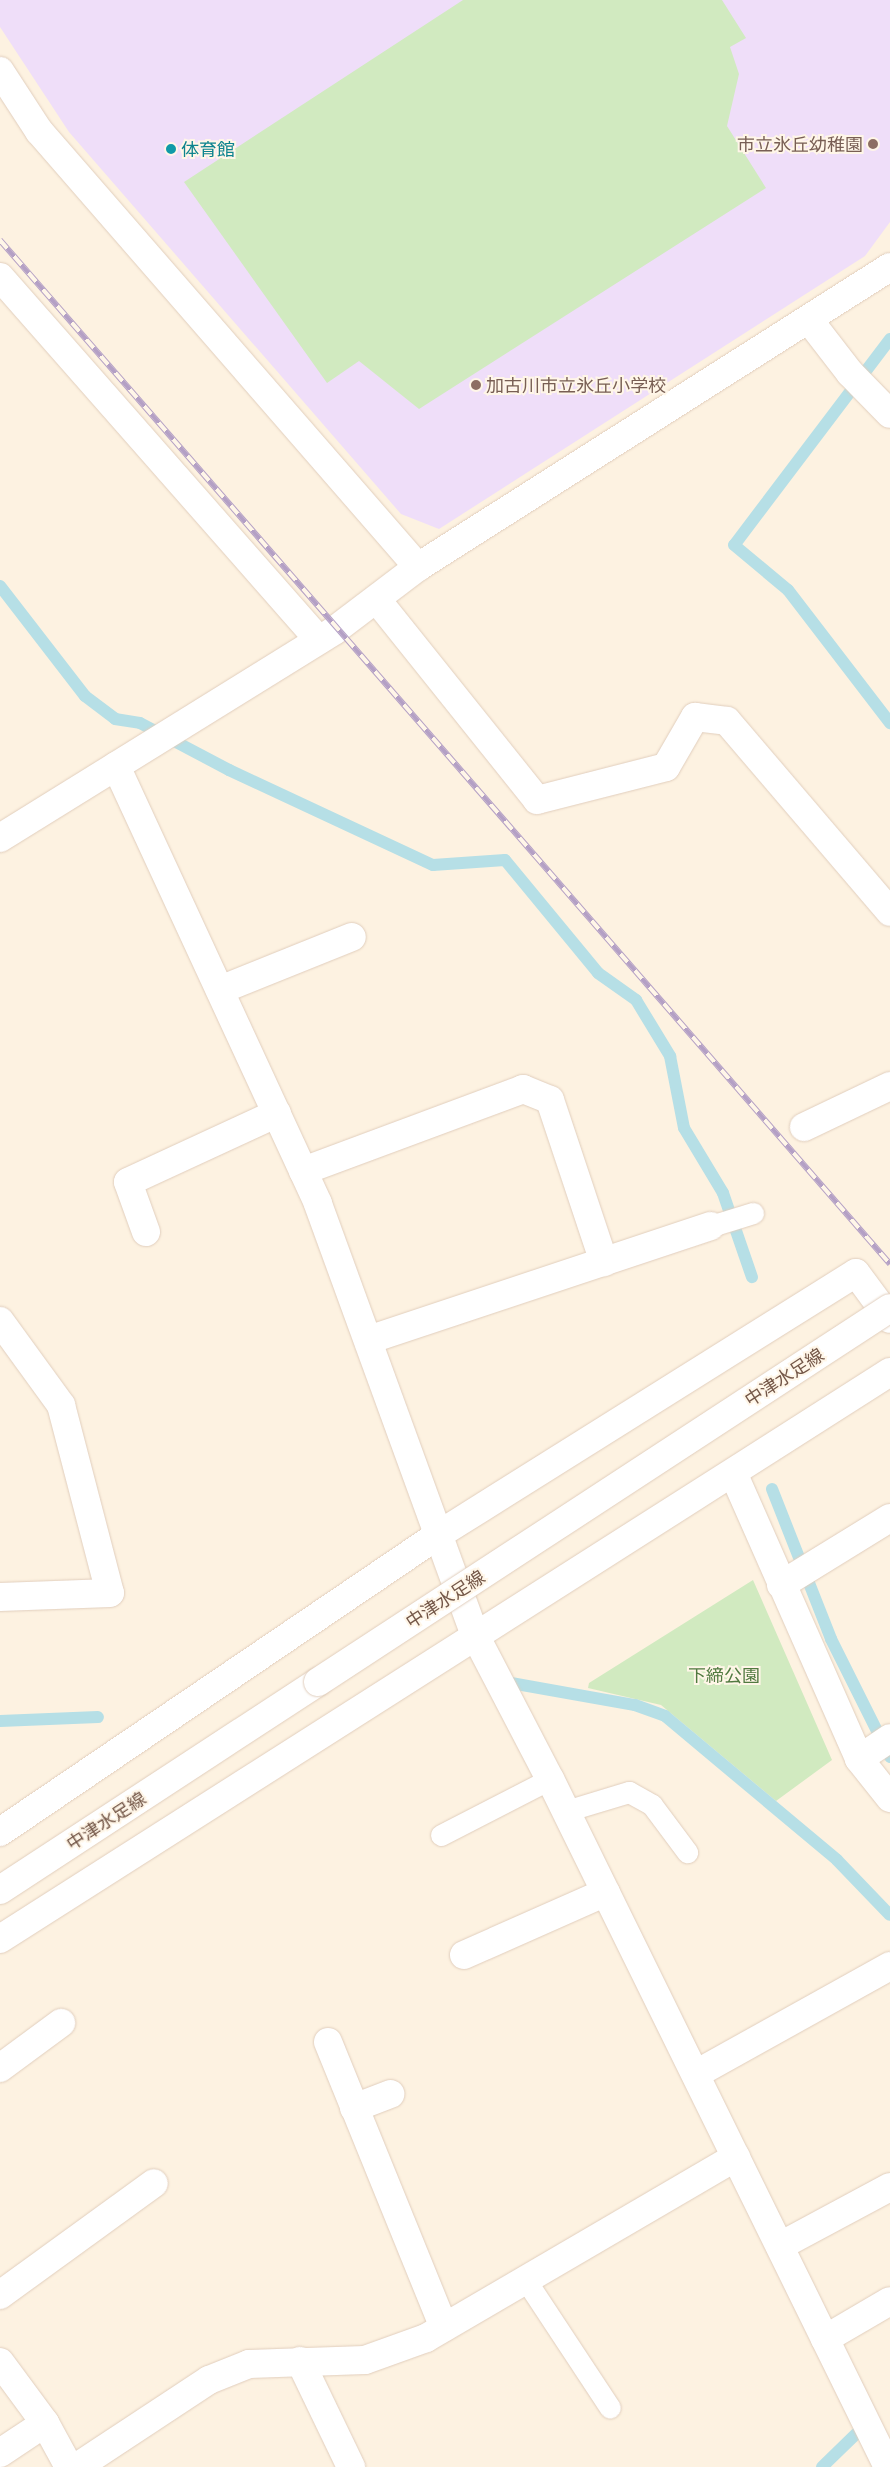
<!DOCTYPE html>
<html>
<head>
<meta charset="utf-8">
<style>
	body { margin:0 }
	#map { position:relative; width:890px; height:2467px; overflow:hidden; background:#fdf2e1; font-family:Ubuntu,"Noto Sans JP",sans-serif }
	div>[style] { position:absolute }
	.education>* { inset:0; background:#efdef9 }
	.green>* { inset:0; background:#d1eac0 }
	.stream>* { height:12px; margin:-6px; padding:0 6px; transform-origin:6px; border-radius:6px; background:#b6dfe6 }
	.roads { filter:drop-shadow(0 0 1px #e1cebd) drop-shadow(0 0 1px #e1cebd) }
	.service>* { height:21px; margin:-10.5px; padding:0 10.5px; transform-origin:10.5px; border-radius:10.5px; background:#fff }
	.minor>* { height:28px; margin:-14px; padding:0 14px; transform-origin:14px; border-radius:14px; background:#fff }
	.tertiary>* { height:28px; margin:-14px; padding:0 14px; transform-origin:14px; border-radius:14px; background:#fff }
	.rail>* { height:5.5px; margin-top:-2.75px; transform-origin:0; background:repeating-linear-gradient(90deg,#fff6e8 0 11px,#b4a0c5 0 22px); box-sizing:border-box; border-block:1px solid #b4a0c5 }
	.bridges { filter:drop-shadow(0 0 1px #e1cebd) drop-shadow(0 0 1px #e1cebd) }
	.tertiary-bridge>* { height:28px; margin:-14px; padding:0 14px; transform-origin:14px; border-radius:14px; background:#fff }
	.dots>* { width:14px; height:14px; translate:-50% -50%; box-sizing:border-box; border:2px solid #fff6e8; border-radius:50% }
	span { translate:-50% -50%; white-space:nowrap; text-align:center; line-height:1.15; -webkit-text-stroke:4px #fff6e8; paint-order:stroke }
	.education-label { font-size:18px; color:#785e54 }
	.right { translate:-100% -50%; text-align:right }
	.left { translate:0 -50%; text-align:left }
	.culture-label { font-size:18px; color:#0d838f }
	.street-label { font-size:18px; color:#745748 }
	.park-label { font-size:18px; color:#517a40 }
</style>
</head>
<body>
<div id="map">
	<div class="education">
		<i style="clip-path:polygon(0 0,890px 0,890px 222px,865px 256px,439px 529px,401px 514px,69px 132px,0 27px)"></i>
	</div>
	<div class="green">
		<i style="clip-path:polygon(463px 0,722px 0,746px 38px,730px 47px,739px 74px,727px 126px,766px 188px,419px 409px,359px 361px,327px 383px,184px 182px)"></i>
		<i style="clip-path:polygon(753px 1580px,832px 1760px,776px 1801px,661px 1705px,588px 1688px,589px 1683px)"></i>
	</div>
	<div class="stream">
		<i style="left:890px;top:339px;width:258px;rotate:127.1deg"></i>
		<i style="left:734px;top:545px;width:70px;rotate:39.8deg"></i>
		<i style="left:788px;top:590px;width:168px;rotate:52.5deg"></i>
		<i style="left:0;top:586px;width:139px;rotate:52.3deg"></i>
		<i style="left:85px;top:696px;width:38px;rotate:37deg"></i>
		<i style="left:115px;top:719px;width:25px;rotate:9deg"></i>
		<i style="left:140px;top:723px;width:101px;rotate:27.8deg"></i>
		<i style="left:229px;top:770px;width:225px;rotate:25deg"></i>
		<i style="left:433px;top:865px;width:72px;rotate:-4deg"></i>
		<i style="left:505px;top:860px;width:146px;rotate:50.5deg"></i>
		<i style="left:598px;top:973px;width:47px;rotate:35.4deg"></i>
		<i style="left:636px;top:1000px;width:66px;rotate:58.7deg"></i>
		<i style="left:670px;top:1056px;width:73px;rotate:79deg"></i>
		<i style="left:684px;top:1128px;width:76px;rotate:59deg"></i>
		<i style="left:723px;top:1193px;width:89px;rotate:71deg"></i>
		<i style="left:772px;top:1489px;width:161px;rotate:68.5deg"></i>
		<i style="left:831px;top:1639px;width:132px;rotate:63.4deg"></i>
		<i style="left:511px;top:1683px;width:126px;rotate:10.1deg"></i>
		<i style="left:635px;top:1705px;width:32px;rotate:20deg"></i>
		<i style="left:665px;top:1716px;width:224px;rotate:39.9deg"></i>
		<i style="left:837px;top:1860px;width:76px;rotate:46.1deg"></i>
		<i style="left:0;top:1721px;width:98px;rotate:-2.3deg"></i>
		<i style="left:822px;top:2467px;width:49px;rotate:-44.2deg"></i>
	</div>
	<div class="roads">
		<div class="service">
			<i style="left:711px;top:1226px;width:44px;rotate:-17.2deg"></i>
			<i style="left:566px;top:1811px;width:66px;rotate:-16.8deg"></i>
			<i style="left:629px;top:1792px;width:26px;rotate:29deg"></i>
			<i style="left:652px;top:1805px;width:59px;rotate:53.3deg"></i>
			<i style="left:441px;top:1835px;width:123px;rotate:-27.2deg"></i>
			<i style="left:525px;top:2279px;width:154px;rotate:56.6deg"></i>
		</div>
		<div class="minor">
			<i style="left:0;top:71px;width:72px;rotate:57deg"></i>
			<i style="left:39px;top:131px;width:578px;rotate:49deg"></i>
			<i style="left:0;top:277px;width:483px;rotate:48.7deg"></i>
			<i style="left:809px;top:320px;width:67px;rotate:52.3deg"></i>
			<i style="left:850px;top:373px;width:57px;rotate:45.7deg"></i>
			<i style="left:377px;top:600px;width:256px;rotate:51.3deg"></i>
			<i style="left:537px;top:800px;width:133px;rotate:-14.3deg"></i>
			<i style="left:666px;top:767px;width:58px;rotate:-59.9deg"></i>
			<i style="left:695px;top:717px;width:32px;rotate:7deg"></i>
			<i style="left:727px;top:721px;width:251px;rotate:49.5deg"></i>
			<i style="left:116px;top:766px;width:482px;rotate:65.2deg"></i>
			<i style="left:318px;top:1204px;width:461px;rotate:70deg"></i>
			<i style="left:476px;top:1637px;width:160px;rotate:62.5deg"></i>
			<i style="left:550px;top:1779px;width:767px;rotate:63.84deg"></i>
			<i style="left:0;top:838px;width:394px;rotate:-31.8deg"></i>
			<i style="left:335px;top:630px;width:104px;rotate:-37.2deg"></i>
			<i style="left:418px;top:567px;width:559px;rotate:-32.44deg"></i>
			<i style="left:220px;top:990px;width:142px;rotate:-21.9deg"></i>
			<i style="left:804px;top:1127px;width:95px;rotate:-25.5deg"></i>
			<i style="left:303px;top:1171px;width:235px;rotate:-20.4deg"></i>
			<i style="left:523px;top:1089px;width:29px;rotate:22deg"></i>
			<i style="left:550px;top:1100px;width:171px;rotate:71.6deg"></i>
			<i style="left:146px;top:1232px;width:53px;rotate:-109.8deg"></i>
			<i style="left:128px;top:1182px;width:164px;rotate:-24.8deg"></i>
			<i style="left:0;top:1321px;width:104px;rotate:54deg"></i>
			<i style="left:61px;top:1405px;width:194px;rotate:75.4deg"></i>
			<i style="left:110px;top:1593px;width:110px;rotate:177.9deg"></i>
			<i style="left:368px;top:1340px;width:361px;rotate:-18.4deg"></i>
			<i style="left:734px;top:1475px;width:310px;rotate:66.2deg"></i>
			<i style="left:859px;top:1759px;width:50px;rotate:51.5deg"></i>
			<i style="left:781px;top:1585px;width:128px;rotate:-31.6deg"></i>
			<i style="left:859px;top:1759px;width:37px;rotate:-34deg"></i>
			<i style="left:0;top:1832px;width:529px;rotate:-34.14deg"></i>
			<i style="left:438px;top:1535px;width:493px;rotate:-32.1deg"></i>
			<i style="left:856px;top:1273px;width:57px;rotate:53.5deg"></i>
			<i style="left:0;top:1939px;width:1055px;rotate:-32.5deg"></i>
			<i style="left:464px;top:1955px;width:155px;rotate:-23.9deg"></i>
			<i style="left:328px;top:2042px;width:308px;rotate:67.9deg"></i>
			<i style="left:0;top:2068px;width:76px;rotate:-36.4deg"></i>
			<i style="left:696px;top:2074px;width:222px;rotate:-29.1deg"></i>
			<i style="left:354px;top:2108px;width:39px;rotate:-21deg"></i>
			<i style="left:780px;top:2246px;width:125px;rotate:-28.2deg"></i>
			<i style="left:0;top:2295px;width:190px;rotate:-36deg"></i>
			<i style="left:825px;top:2339px;width:75px;rotate:-30.3deg"></i>
			<i style="left:300px;top:2361px;width:118px;rotate:64.3deg"></i>
			<i style="left:0;top:2362px;width:76px;rotate:53.6deg"></i>
			<i style="left:45px;top:2423px;width:50px;rotate:61.4deg"></i>
			<i style="left:0;top:2453px;width:54px;rotate:-33.7deg"></i>
			<i style="left:77px;top:2467px;width:158px;rotate:-33.4deg"></i>
			<i style="left:209px;top:2380px;width:43px;rotate:-21.8deg"></i>
			<i style="left:249px;top:2364px;width:116px;rotate:-2deg"></i>
			<i style="left:365px;top:2360px;width:65px;rotate:-19.8deg"></i>
			<i style="left:426px;top:2338px;width:359px;rotate:-30.3deg"></i>
		</div>
		<div class="tertiary">
			<i style="left:0;top:1890px;width:380px;rotate:-33.2deg"></i>
		</div>
	</div>
	<div class="rail">
		<i style="left:0;top:240px;width:1357px;rotate:49deg"></i>
	</div>
	<div class="bridges">
		<div class="tertiary-bridge">
			<i style="left:318px;top:1682px;width:683px;rotate:-33.18deg"></i>
		</div>
	</div>
	<div class="dots">
		<i style="left:873px;top:144px;background:#8d6e63"></i>
		<i style="left:171px;top:149px;background:#0f9aa8"></i>
		<i style="left:476px;top:385px;background:#8d6e63"></i>
	</div>
	<div class="education-label">
		<span class="right" style="left:863px;top:144px">市立氷丘幼稚園</span>
		<span class="left" style="left:486px;top:385px">加古川市立氷丘小学校</span>
	</div>
	<div class="culture-label">
		<span class="left" style="left:181px;top:149px">体育館</span>
	</div>
	<div class="street-label">
		<span style="left:784px;top:1377px;rotate:-33deg">中津水足線</span>
		<span style="left:445px;top:1599px;rotate:-33deg">中津水足線</span>
		<span style="left:106px;top:1821px;rotate:-33deg">中津水足線</span>
	</div>
	<div class="park-label">
		<span style="left:724px;top:1675px">下締公園</span>
	</div>
</div>
</body>
</html>
